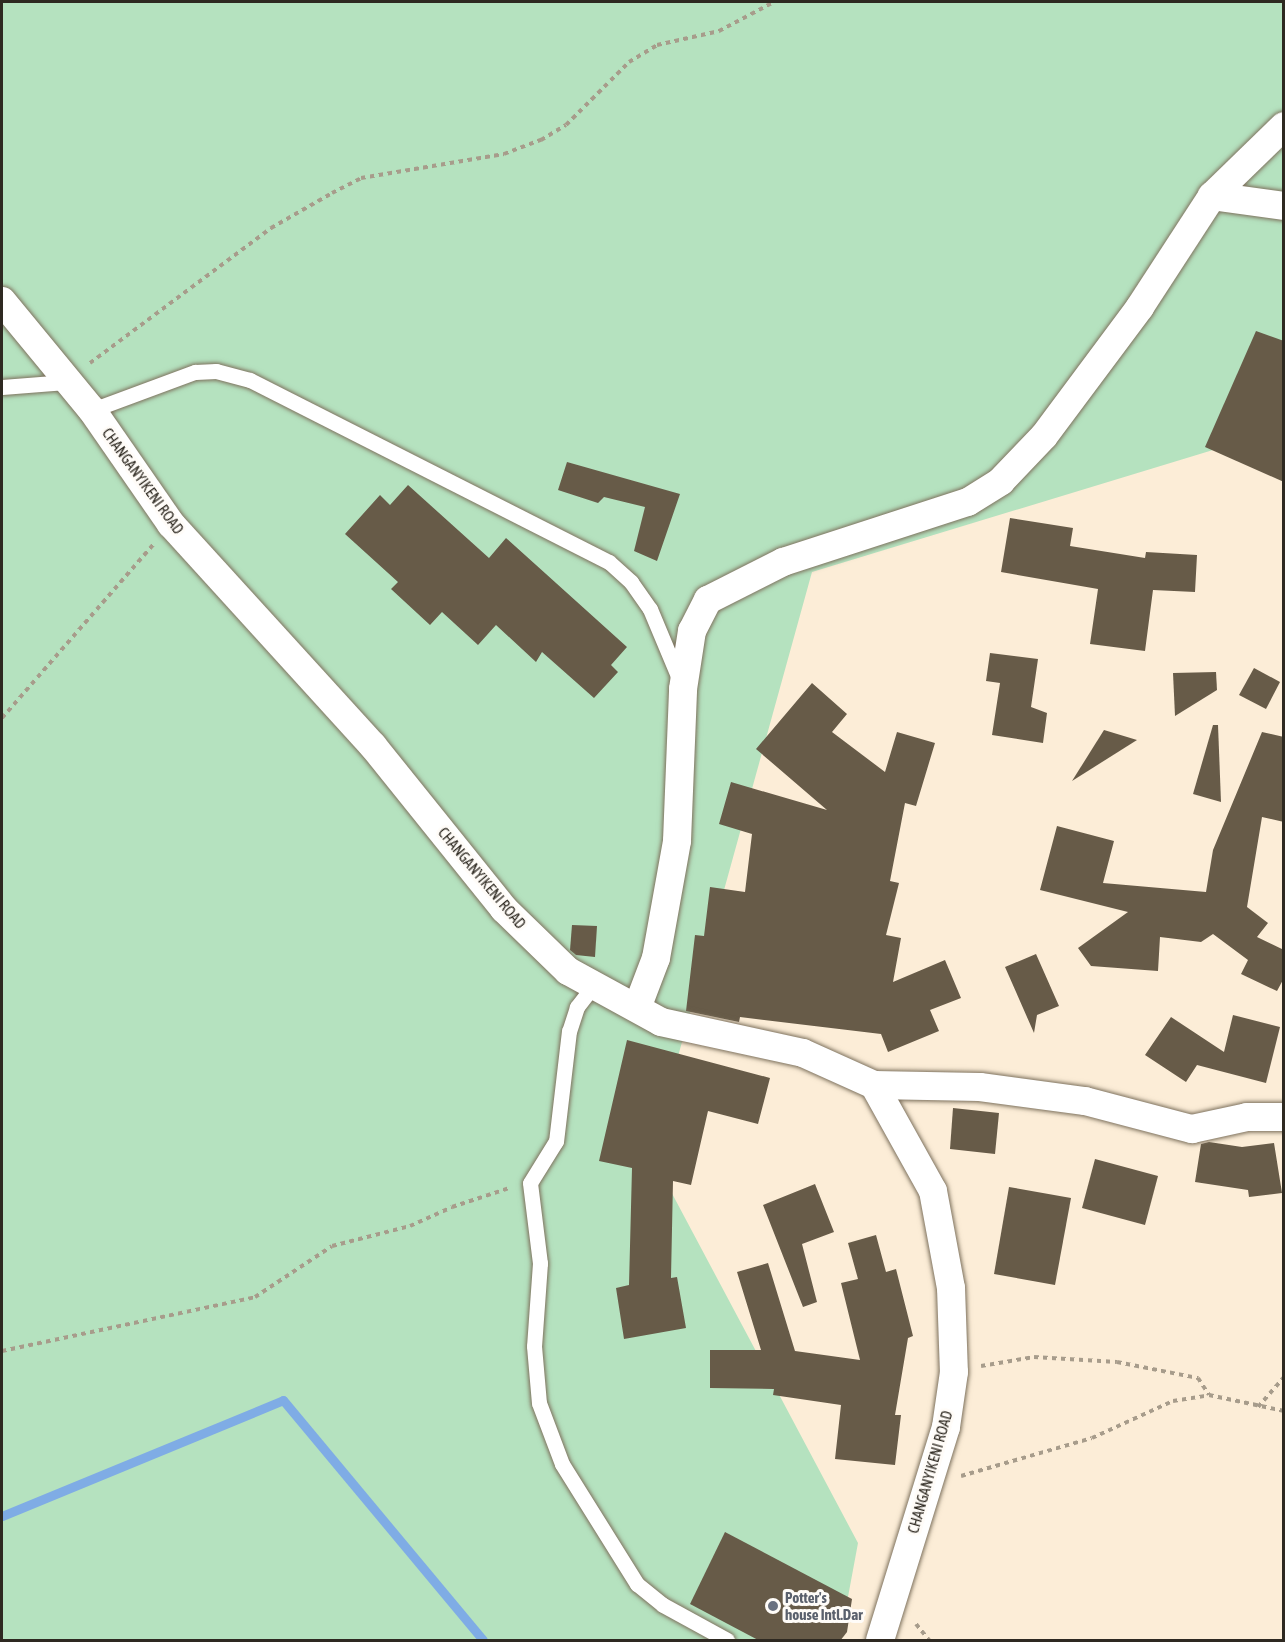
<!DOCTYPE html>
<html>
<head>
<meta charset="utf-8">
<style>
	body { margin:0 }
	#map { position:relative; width:1285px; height:1642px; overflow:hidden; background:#fcedd7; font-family:"Asap Condensed",sans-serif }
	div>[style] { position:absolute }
	.green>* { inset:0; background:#b5e2bf }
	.stream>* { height:9px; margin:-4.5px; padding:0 4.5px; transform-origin:4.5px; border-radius:4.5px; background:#7face5 }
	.building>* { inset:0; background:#675b48 }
	.path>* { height:4px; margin-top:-2px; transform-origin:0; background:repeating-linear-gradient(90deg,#a79c8b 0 4.5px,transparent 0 9px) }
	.roads { filter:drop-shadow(0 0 2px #7e725e) drop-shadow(0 0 2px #7e725e) }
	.service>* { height:15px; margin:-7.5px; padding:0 7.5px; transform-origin:7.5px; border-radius:7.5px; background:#fff }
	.minor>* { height:28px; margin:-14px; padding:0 14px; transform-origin:14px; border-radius:14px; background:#fff }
	.dots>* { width:16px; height:16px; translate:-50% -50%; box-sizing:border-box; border:3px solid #fffcf8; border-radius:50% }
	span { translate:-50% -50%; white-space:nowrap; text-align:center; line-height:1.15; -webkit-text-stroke:6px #fffcf8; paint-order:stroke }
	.street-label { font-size:15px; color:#2e2921 }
	.worship-label { font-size:15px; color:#5b616d; font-weight:700 }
	.left { translate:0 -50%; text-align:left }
	.frame { position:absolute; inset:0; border:3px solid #2e2921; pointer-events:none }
</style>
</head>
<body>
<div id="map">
	<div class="green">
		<i style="clip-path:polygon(2px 2px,1283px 2px,1283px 349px,1213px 450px,812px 572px,651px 1154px,858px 1543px,840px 1640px,2px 1640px)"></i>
	</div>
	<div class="stream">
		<i style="left:2px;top:1516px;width:304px;rotate:-22.4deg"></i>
		<i style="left:283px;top:1400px;width:312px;rotate:50.2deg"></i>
	</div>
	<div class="building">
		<i style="clip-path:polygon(1256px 331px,1284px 341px,1284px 482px,1205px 447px)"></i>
		<i style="clip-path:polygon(567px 462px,680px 494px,657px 561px,634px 551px,645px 507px,604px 497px,598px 503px,558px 490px)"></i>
		<i style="clip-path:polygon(408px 485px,489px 558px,506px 538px,627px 647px,611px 665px,618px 672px,594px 698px,542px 652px,536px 662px,496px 625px,478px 645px,442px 612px,430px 625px,391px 589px,398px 582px,345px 534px,380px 495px,390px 505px)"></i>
		<i style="clip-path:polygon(1010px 518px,1073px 528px,1070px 546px,1145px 558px,1146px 552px,1197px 555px,1195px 592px,1153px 590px,1145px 651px,1090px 644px,1098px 589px,1001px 572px)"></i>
		<i style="clip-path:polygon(990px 653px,1038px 659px,1031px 707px,1047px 713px,1043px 743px,992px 735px,1000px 683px,986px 681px)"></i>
		<i style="clip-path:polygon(1254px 668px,1280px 682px,1266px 709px,1239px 695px)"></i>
		<i style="clip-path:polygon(1216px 672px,1217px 690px,1175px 716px,1173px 673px)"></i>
		<i style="clip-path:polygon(812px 683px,847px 714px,832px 732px,885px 772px,897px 732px,935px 743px,916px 806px,905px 803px,890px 881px,899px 883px,886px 935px,901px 938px,893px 982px,945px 960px,961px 998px,930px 1010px,939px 1031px,888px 1052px,881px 1034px,740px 1017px,739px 1022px,686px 1011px,695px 935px,704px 936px,710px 887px,745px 892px,752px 834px,719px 824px,731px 782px,827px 810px,756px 749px)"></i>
		<i style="clip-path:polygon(1213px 725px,1218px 725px,1221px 802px,1193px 794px)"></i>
		<i style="clip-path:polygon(1104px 730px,1137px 740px,1072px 781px)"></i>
		<i style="clip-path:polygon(1262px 732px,1284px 737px,1284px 822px,1262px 817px,1247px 907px,1268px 923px,1257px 937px,1284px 950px,1284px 978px,1277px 991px,1241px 974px,1248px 960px,1213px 934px,1201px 942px,1160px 937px,1158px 971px,1091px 966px,1078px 948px,1128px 912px,1040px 890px,1057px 826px,1114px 841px,1103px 883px,1206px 892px,1213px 850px)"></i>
		<i style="clip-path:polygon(572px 925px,597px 926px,595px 957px,576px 955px,570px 950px)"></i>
		<i style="clip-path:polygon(1036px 954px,1059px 1006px,1037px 1015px,1034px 1033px,1005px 967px)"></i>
		<i style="clip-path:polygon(1233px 1015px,1280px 1027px,1266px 1083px,1197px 1065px,1186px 1082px,1145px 1055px,1171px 1017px,1224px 1052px)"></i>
		<i style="clip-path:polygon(627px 1040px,770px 1078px,758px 1124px,708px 1111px,691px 1185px,673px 1181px,671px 1278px,677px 1277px,686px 1328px,624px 1339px,616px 1288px,629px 1285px,632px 1168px,599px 1161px)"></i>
		<i style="clip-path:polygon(953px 1108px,999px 1113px,995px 1154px,950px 1149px)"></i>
		<i style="clip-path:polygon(1209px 1142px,1242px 1147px,1274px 1143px,1282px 1193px,1249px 1197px,1248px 1190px,1195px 1182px,1201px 1144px)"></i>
		<i style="clip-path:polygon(1095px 1159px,1158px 1176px,1145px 1225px,1082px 1208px)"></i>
		<i style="clip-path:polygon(815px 1184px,834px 1232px,802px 1244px,817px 1302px,803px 1307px,763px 1205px)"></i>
		<i style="clip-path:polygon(1009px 1187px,1071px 1198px,1055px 1285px,994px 1274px)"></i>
		<i style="clip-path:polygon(876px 1235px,886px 1272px,896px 1269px,913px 1336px,908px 1338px,895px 1415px,901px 1415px,895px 1465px,835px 1459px,841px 1405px,773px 1395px,774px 1389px,710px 1388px,710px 1350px,761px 1350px,737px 1272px,768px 1263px,795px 1351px,860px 1360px,841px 1283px,858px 1279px,848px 1243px)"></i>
		<i style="clip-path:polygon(725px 1532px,852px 1599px,847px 1632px,840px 1641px,760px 1641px,690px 1604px)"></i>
	</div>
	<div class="path">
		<i style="left:90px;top:363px;width:226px;rotate:-36.7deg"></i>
		<i style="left:271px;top:228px;width:70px;rotate:-29.8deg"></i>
		<i style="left:332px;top:193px;width:33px;rotate:-27deg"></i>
		<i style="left:361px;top:178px;width:145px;rotate:-9.5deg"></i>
		<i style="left:504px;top:154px;width:40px;rotate:-21deg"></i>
		<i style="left:541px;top:140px;width:29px;rotate:-31deg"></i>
		<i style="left:566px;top:125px;width:89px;rotate:-45deg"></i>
		<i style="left:629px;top:62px;width:33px;rotate:-31deg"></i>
		<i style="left:657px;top:45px;width:64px;rotate:-12.7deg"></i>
		<i style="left:719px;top:31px;width:62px;rotate:-27.8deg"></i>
		<i style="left:2px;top:718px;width:230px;rotate:-48.9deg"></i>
		<i style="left:2px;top:1351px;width:259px;rotate:-12deg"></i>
		<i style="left:255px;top:1297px;width:92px;rotate:-33.5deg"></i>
		<i style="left:332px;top:1246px;width:81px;rotate:-14.4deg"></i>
		<i style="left:410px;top:1226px;width:46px;rotate:-24.3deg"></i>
		<i style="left:452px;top:1207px;width:60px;rotate:-18.4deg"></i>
		<i style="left:981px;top:1366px;width:54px;rotate:-9.6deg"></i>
		<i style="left:1034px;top:1357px;width:83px;rotate:3.4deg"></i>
		<i style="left:1117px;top:1362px;width:83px;rotate:11.2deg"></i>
		<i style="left:1198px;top:1378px;width:20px;rotate:57deg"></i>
		<i style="left:1258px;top:1407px;width:40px;rotate:-49deg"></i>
		<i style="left:961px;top:1476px;width:136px;rotate:-16.2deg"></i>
		<i style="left:1092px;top:1438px;width:89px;rotate:-24.6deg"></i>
		<i style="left:1173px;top:1401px;width:36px;rotate:-9deg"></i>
		<i style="left:1209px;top:1395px;width:77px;rotate:12deg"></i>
		<i style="left:916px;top:1624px;width:21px;rotate:51deg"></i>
	</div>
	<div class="roads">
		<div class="service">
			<i style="left:2px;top:387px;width:64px;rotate:-4.5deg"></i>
			<i style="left:92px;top:410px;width:110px;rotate:-20.3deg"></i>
			<i style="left:195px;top:372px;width:21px;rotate:-3deg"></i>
			<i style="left:216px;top:371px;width:35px;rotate:15deg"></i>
			<i style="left:250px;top:380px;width:402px;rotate:26.9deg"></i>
			<i style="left:609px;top:562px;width:30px;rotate:42deg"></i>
			<i style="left:631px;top:582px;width:33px;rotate:55deg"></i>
			<i style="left:650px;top:609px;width:80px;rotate:67.3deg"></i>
			<i style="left:594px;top:985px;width:28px;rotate:128deg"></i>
			<i style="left:577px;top:1007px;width:25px;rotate:108deg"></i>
			<i style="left:569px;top:1031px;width:111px;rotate:96.7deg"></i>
			<i style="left:556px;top:1141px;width:49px;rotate:121.8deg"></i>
			<i style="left:530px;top:1183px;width:81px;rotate:82.9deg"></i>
			<i style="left:540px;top:1263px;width:83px;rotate:94.1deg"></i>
			<i style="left:534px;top:1346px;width:57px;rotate:85deg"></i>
			<i style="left:539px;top:1403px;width:65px;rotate:69.3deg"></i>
			<i style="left:562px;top:1464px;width:142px;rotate:58deg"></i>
			<i style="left:637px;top:1584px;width:33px;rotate:39deg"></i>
			<i style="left:663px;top:1605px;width:73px;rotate:28.7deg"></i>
		</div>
		<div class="minor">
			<i style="left:1212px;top:196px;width:73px;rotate:7.9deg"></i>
			<i style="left:2px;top:301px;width:141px;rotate:50.5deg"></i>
			<i style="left:92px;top:410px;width:139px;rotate:55.3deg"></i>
			<i style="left:171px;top:524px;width:300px;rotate:47.7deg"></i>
			<i style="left:373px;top:746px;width:209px;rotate:51.2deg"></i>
			<i style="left:504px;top:909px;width:89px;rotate:44.1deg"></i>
			<i style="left:568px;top:971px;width:106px;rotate:28.7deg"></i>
			<i style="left:661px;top:1022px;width:145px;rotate:12.3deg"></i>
			<i style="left:803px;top:1053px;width:78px;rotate:24.3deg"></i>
			<i style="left:874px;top:1085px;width:121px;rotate:60.9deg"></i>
			<i style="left:933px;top:1191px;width:99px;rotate:79.5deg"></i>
			<i style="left:951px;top:1288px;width:84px;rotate:88deg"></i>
			<i style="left:954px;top:1372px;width:56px;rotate:98.3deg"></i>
			<i style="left:946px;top:1427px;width:223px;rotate:107.2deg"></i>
			<i style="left:637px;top:1008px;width:53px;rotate:-69.2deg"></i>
			<i style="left:656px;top:958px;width:119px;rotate:-79.8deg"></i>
			<i style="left:677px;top:841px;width:152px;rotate:-87.7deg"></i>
			<i style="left:683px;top:689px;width:59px;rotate:-81.2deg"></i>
			<i style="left:692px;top:631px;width:35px;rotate:-63deg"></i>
			<i style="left:708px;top:600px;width:84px;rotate:-26.9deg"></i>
			<i style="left:783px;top:562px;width:194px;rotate:-18deg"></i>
			<i style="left:968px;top:502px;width:39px;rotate:-32deg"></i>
			<i style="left:1001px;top:481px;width:62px;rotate:-46.3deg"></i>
			<i style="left:1044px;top:436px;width:161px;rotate:-53.3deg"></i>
			<i style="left:1140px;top:307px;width:132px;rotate:-57deg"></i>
			<i style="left:1212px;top:196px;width:100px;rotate:-44.2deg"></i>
			<i style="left:874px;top:1085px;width:106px;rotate:1.1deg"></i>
			<i style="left:980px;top:1087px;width:106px;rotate:7.6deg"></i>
			<i style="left:1085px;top:1101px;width:111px;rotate:14.7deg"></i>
			<i style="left:1192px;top:1129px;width:56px;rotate:-12.3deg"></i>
			<i style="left:1247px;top:1117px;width:37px"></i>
		</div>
	</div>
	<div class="dots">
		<i style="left:773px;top:1606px;background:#6b7280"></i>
	</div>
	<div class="street-label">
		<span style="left:143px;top:481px;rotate:54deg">CHANGANYIKENI ROAD</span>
		<span style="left:482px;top:878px;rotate:50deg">CHANGANYIKENI ROAD</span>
		<span style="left:930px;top:1472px;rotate:-74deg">CHANGANYIKENI ROAD</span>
	</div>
	<div class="worship-label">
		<span class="left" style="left:785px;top:1606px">Potter's<br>house Intl.Dar</span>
	</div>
	<div class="frame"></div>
</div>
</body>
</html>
